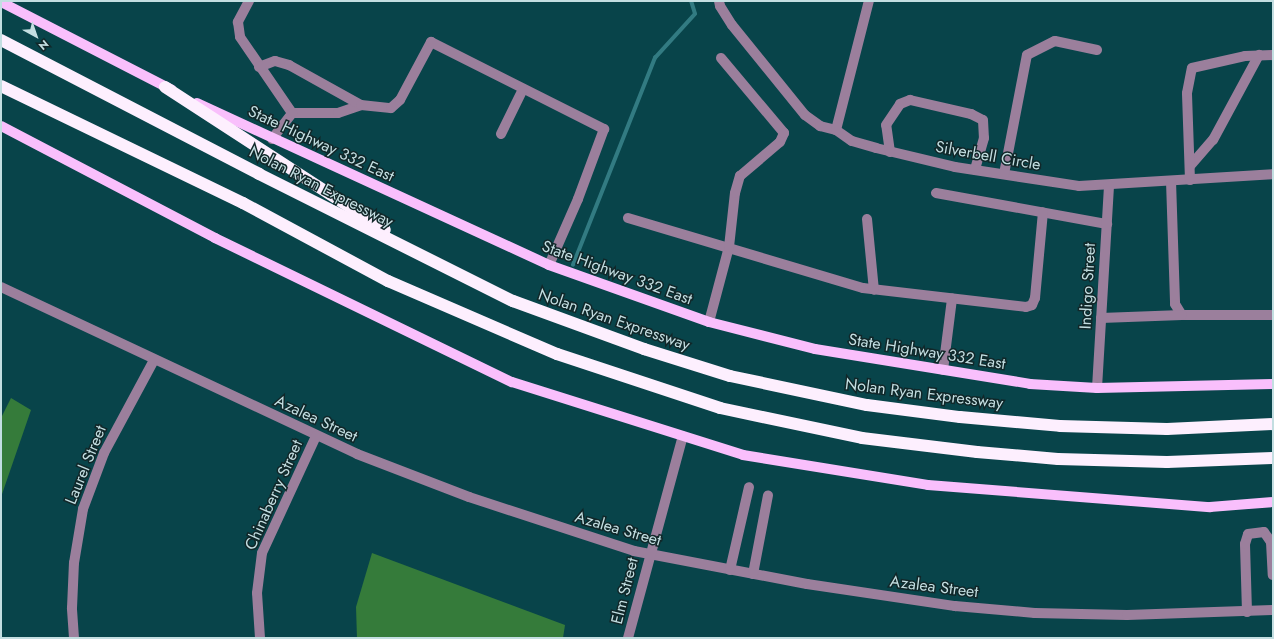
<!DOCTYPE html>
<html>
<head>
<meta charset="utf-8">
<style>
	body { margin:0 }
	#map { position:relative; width:1274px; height:639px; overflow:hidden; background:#08444a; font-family:Jost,sans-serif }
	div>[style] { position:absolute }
	.forest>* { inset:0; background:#357b3a }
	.stream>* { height:3.5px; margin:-1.75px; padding:0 1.75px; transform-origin:1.75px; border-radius:1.75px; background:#327b82 }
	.minor>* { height:10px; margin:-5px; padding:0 5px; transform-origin:5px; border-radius:5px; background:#9b7f9c }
	.major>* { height:10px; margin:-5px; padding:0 5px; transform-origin:5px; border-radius:5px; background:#f9bffc }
	.highway>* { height:12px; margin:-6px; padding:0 6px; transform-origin:6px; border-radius:6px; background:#fdeffe }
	span { translate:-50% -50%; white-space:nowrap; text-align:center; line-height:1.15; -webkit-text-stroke:3px #112729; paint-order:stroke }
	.street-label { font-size:16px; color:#c3dee1 }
	.frame { position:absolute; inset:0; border:2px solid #c3dee1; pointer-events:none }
	.north { position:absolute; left:16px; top:16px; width:40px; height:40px; -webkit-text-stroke:3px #112729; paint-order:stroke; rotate:140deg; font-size:11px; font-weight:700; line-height:16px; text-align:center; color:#c3dee1 }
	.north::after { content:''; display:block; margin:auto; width:14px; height:18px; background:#c3dee1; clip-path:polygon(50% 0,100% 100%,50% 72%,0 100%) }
</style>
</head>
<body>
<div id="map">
	<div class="forest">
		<i style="clip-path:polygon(11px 398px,31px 410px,1px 497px,1px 418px)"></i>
		<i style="clip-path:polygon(372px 553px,565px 625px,563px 638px,357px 638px,356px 607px)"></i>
	</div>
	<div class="stream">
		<i style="left:573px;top:265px;width:223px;rotate:-68.4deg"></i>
		<i style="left:655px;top:58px;width:59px;rotate:-47.7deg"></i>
		<i style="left:695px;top:14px;width:14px;rotate:-107deg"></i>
	</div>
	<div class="minor">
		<i style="left:249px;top:1px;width:24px;rotate:118deg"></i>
		<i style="left:238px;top:22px;width:15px;rotate:82deg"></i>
		<i style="left:240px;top:37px;width:92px;rotate:55.6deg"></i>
		<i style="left:292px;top:113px;width:46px"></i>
		<i style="left:338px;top:113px;width:24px;rotate:-19deg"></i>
		<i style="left:719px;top:1px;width:5px;rotate:79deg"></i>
		<i style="left:720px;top:6px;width:22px;rotate:58deg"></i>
		<i style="left:732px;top:25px;width:116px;rotate:51deg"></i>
		<i style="left:805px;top:115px;width:19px;rotate:36deg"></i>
		<i style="left:820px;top:126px;width:16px;rotate:14deg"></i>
		<i style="left:836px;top:130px;width:19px;rotate:35deg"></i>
		<i style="left:852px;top:141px;width:25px;rotate:16deg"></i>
		<i style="left:876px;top:148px;width:81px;rotate:13.5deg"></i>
		<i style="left:955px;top:167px;width:125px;rotate:8.7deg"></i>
		<i style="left:1079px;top:186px;width:194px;rotate:-3.5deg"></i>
		<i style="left:259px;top:67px;width:17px;rotate:-21deg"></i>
		<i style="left:275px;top:61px;width:15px;rotate:16deg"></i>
		<i style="left:289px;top:65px;width:82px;rotate:29.1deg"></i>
		<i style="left:361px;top:105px;width:30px;rotate:6deg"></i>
		<i style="left:391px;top:108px;width:12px;rotate:-42deg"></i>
		<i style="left:400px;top:100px;width:66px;rotate:-61.9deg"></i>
		<i style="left:431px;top:42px;width:194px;rotate:26.7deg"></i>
		<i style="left:604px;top:129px;width:75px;rotate:110.4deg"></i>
		<i style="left:578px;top:199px;width:72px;rotate:113.7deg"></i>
		<i style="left:836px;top:130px;width:133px;rotate:-75.7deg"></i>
		<i style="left:501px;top:134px;width:50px;rotate:-63.9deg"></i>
		<i style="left:272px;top:139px;width:33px;rotate:-52deg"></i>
		<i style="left:890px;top:152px;width:27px;rotate:-98deg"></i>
		<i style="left:886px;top:125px;width:25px;rotate:-56deg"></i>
		<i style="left:900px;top:104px;width:11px;rotate:-22deg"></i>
		<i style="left:910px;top:100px;width:63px;rotate:12.9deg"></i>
		<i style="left:971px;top:114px;width:13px;rotate:27deg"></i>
		<i style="left:983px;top:120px;width:18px;rotate:87deg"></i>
		<i style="left:984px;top:138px;width:33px;rotate:106deg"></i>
		<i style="left:1190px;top:166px;width:35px;rotate:-49deg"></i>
		<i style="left:1213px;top:140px;width:97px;rotate:-61.6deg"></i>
		<i style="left:1004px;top:174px;width:121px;rotate:-79.1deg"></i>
		<i style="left:1027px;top:55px;width:31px;rotate:-27deg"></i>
		<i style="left:1055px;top:41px;width:43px;rotate:12.1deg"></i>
		<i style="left:1190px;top:180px;width:87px;rotate:-92deg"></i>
		<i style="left:1187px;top:93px;width:25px;rotate:-79deg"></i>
		<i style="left:1192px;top:68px;width:54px;rotate:-12.8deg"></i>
		<i style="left:1245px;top:56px;width:28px;rotate:-2deg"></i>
		<i style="left:1171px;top:181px;width:123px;rotate:88.1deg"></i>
		<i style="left:1175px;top:304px;width:13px;rotate:58deg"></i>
		<i style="left:1182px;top:315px;width:91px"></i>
		<i style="left:936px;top:193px;width:174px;rotate:10.3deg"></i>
		<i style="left:628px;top:218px;width:245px;rotate:16.6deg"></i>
		<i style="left:863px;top:288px;width:164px;rotate:6.6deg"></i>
		<i style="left:1026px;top:307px;width:6px;rotate:-18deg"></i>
		<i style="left:1032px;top:305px;width:8px;rotate:-67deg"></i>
		<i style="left:1035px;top:298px;width:86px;rotate:-84.7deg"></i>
		<i style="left:867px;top:219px;width:71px;rotate:84.4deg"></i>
		<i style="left:1px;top:287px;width:393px;rotate:25.1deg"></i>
		<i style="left:357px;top:454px;width:120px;rotate:21deg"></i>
		<i style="left:469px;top:497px;width:174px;rotate:18.1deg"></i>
		<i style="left:634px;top:551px;width:176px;rotate:10.8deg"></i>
		<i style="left:807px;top:584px;width:150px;rotate:8.5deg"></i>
		<i style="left:955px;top:606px;width:80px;rotate:5deg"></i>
		<i style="left:1035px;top:613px;width:92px;rotate:1.2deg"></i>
		<i style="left:1127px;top:615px;width:146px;rotate:-2deg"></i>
		<i style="left:1101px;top:318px;width:81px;rotate:-2.1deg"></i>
		<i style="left:709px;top:322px;width:78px;rotate:-75.1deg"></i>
		<i style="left:729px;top:247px;width:54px;rotate:-83.7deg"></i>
		<i style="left:735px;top:193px;width:18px;rotate:-74deg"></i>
		<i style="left:740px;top:176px;width:52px;rotate:-40.4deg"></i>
		<i style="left:780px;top:142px;width:10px;rotate:-66deg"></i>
		<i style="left:784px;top:133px;width:98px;rotate:-130deg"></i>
		<i style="left:943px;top:370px;width:72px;rotate:-82.8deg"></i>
		<i style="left:1097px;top:388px;width:202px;rotate:-86.6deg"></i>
		<i style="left:730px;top:570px;width:85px;rotate:-77.1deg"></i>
		<i style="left:753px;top:574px;width:80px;rotate:-79.2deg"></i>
		<i style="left:1247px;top:612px;width:68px;rotate:-91.7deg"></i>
		<i style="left:1245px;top:544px;width:10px;rotate:-73deg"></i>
		<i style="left:1248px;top:534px;width:16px;rotate:-7deg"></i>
		<i style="left:1264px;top:532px;width:12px;rotate:55deg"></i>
		<i style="left:1271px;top:542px;width:33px;rotate:87deg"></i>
		<i style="left:74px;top:638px;width:30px;rotate:-94deg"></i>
		<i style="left:72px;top:608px;width:45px;rotate:-87.5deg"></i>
		<i style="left:74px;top:563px;width:55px;rotate:-80.5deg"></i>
		<i style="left:83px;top:509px;width:60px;rotate:-69.4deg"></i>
		<i style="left:104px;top:453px;width:106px;rotate:-61.7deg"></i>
		<i style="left:260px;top:638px;width:45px;rotate:-93.8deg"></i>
		<i style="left:257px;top:593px;width:40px;rotate:-82.9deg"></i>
		<i style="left:262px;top:553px;width:129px;rotate:-65.2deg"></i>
		<i style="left:628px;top:638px;width:209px;rotate:-74.8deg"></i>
	</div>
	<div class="major">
		<i style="left:1px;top:2px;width:192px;rotate:27.2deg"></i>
		<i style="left:197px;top:103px;width:387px;rotate:24.7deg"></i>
		<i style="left:549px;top:265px;width:170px;rotate:19.6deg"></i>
		<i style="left:709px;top:322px;width:109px;rotate:14.3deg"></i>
		<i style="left:815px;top:349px;width:218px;rotate:9.2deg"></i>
		<i style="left:1030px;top:384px;width:67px;rotate:3.4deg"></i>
		<i style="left:1097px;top:388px;width:176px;rotate:-1.3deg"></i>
		<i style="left:1px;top:126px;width:242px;rotate:27.6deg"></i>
		<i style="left:215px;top:238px;width:330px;rotate:25.9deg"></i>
		<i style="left:512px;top:382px;width:242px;rotate:17.5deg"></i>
		<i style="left:743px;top:455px;width:187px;rotate:9.2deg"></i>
		<i style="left:928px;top:485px;width:283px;rotate:4.5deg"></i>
		<i style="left:1210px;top:507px;width:63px;rotate:-4.5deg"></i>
	</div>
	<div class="highway">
		<i style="left:1px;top:40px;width:291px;rotate:27.4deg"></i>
		<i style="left:259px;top:174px;width:284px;rotate:26.6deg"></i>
		<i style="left:513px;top:301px;width:140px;rotate:20.1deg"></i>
		<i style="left:644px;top:349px;width:90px;rotate:17.4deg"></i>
		<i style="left:730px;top:376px;width:140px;rotate:12deg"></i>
		<i style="left:867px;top:405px;width:94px;rotate:7.4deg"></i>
		<i style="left:960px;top:417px;width:100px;rotate:5.1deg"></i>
		<i style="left:1060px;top:426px;width:107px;rotate:1.6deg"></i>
		<i style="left:1167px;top:429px;width:106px;rotate:-2.7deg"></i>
		<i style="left:1px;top:86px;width:269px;rotate:25.8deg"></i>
		<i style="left:243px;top:203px;width:165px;rotate:28.3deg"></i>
		<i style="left:388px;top:281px;width:184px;rotate:23.4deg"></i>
		<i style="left:557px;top:354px;width:172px;rotate:18.3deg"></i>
		<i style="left:720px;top:408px;width:145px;rotate:11.9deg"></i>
		<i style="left:862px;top:438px;width:116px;rotate:6.9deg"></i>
		<i style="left:977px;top:452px;width:81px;rotate:4.9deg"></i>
		<i style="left:1058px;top:459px;width:109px;rotate:1.6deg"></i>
		<i style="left:1167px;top:462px;width:106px;rotate:-2.2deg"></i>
		<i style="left:165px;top:87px;width:262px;rotate:33deg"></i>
	</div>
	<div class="street-label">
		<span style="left:321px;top:144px;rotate:25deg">State Highway 332 East</span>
		<span style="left:988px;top:156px;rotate:10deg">Silverbell Circle</span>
		<span style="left:321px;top:187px;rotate:27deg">Nolan Ryan Expressway</span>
		<span style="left:617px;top:273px;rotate:20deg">State Highway 332 East</span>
		<span style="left:1088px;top:286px;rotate:-87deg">Indigo Street</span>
		<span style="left:614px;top:320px;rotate:19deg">Nolan Ryan Expressway</span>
		<span style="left:927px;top:352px;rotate:9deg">State Highway 332 East</span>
		<span style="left:924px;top:394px;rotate:7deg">Nolan Ryan Expressway</span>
		<span style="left:316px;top:419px;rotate:25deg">Azalea Street</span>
		<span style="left:86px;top:465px;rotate:-68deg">Laurel Street</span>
		<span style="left:274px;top:495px;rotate:-66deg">Chinaberry Street</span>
		<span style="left:618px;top:529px;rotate:16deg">Azalea Street</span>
		<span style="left:934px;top:587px;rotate:7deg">Azalea Street</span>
		<span style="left:625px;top:591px;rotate:-76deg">Elm Street</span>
	</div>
	<div class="frame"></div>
	<div class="north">N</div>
</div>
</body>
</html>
